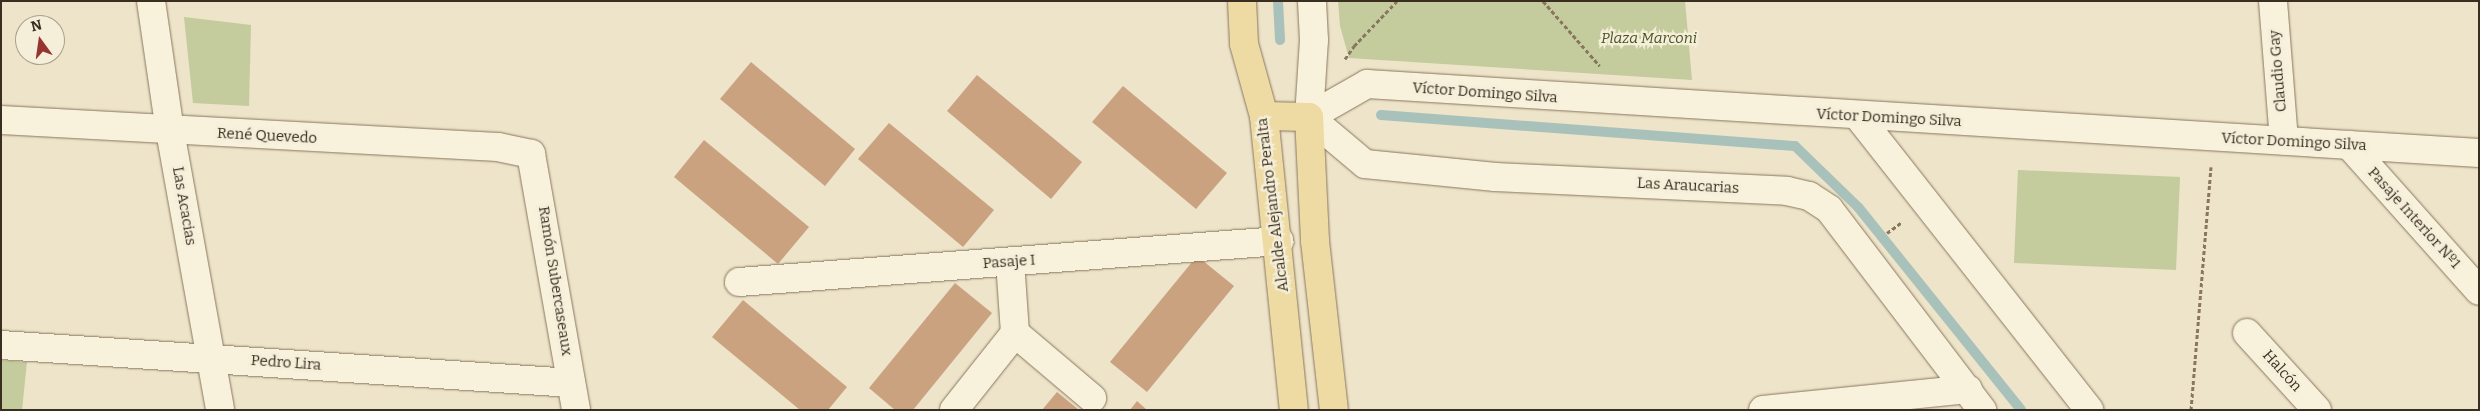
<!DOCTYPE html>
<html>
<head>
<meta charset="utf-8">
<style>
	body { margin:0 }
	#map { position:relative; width:2480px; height:411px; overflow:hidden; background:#ede4c9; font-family:Bitter,serif }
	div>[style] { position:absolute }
	.green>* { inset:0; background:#c4cb9d }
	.stream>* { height:10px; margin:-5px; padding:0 5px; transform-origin:5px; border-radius:5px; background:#a9c1bb }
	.building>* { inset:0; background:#caa280 }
	.path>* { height:3px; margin-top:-1.5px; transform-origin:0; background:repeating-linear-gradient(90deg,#89765e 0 4px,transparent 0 6.5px) }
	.roads { filter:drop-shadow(0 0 1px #89765e) drop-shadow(0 0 1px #89765e) }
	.minor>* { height:28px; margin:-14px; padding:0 14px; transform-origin:14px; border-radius:14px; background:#f8f1dc }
	.major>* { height:28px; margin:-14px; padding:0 14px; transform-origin:14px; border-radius:14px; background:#eedaa3 }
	span { translate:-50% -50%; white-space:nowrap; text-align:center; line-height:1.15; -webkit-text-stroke:4.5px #f5eed8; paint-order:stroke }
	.park-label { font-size:15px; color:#485528; font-style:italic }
	.street-label { font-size:15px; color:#3a2e21 }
	.frame { position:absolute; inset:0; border:2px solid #3a2e21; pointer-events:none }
	.north { position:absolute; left:15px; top:15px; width:50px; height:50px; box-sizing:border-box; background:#f5eed8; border:1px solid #aaa18f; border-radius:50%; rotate:346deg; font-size:14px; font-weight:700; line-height:20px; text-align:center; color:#3a2e21 }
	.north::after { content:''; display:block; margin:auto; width:18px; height:22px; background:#963430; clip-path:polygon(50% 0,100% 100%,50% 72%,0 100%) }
</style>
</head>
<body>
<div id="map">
	<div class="green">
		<i style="clip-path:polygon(1338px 1px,1685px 1px,1692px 80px,1349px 58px,1340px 26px)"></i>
		<i style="clip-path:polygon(184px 17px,251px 25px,249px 106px,193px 103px)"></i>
		<i style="clip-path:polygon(2018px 170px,2180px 177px,2176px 270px,2014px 263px)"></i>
		<i style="clip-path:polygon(1px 360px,27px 362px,22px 410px,1px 410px)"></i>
	</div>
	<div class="stream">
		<i style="left:1278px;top:1px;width:39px;rotate:87deg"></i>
		<i style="left:1381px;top:115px;width:415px;rotate:4.3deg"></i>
		<i style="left:1795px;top:146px;width:88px;rotate:44.1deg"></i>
		<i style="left:1858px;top:207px;width:260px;rotate:51.2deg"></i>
	</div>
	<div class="building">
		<i style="clip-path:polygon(751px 62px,855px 149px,825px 186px,720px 99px)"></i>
		<i style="clip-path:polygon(977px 75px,1082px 162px,1051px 199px,947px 111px)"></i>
		<i style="clip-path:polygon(1123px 86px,1227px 173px,1196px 209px,1092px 122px)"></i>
		<i style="clip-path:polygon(889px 123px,994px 210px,963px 247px,858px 159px)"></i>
		<i style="clip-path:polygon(704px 140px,809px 227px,778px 264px,674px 177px)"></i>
		<i style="clip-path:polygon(1197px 256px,1234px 286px,1147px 392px,1110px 362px)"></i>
		<i style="clip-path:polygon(955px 283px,992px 313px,913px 410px,895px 410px,869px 388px)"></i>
		<i style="clip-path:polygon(743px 300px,847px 387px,828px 410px,800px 410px,712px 337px)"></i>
		<i style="clip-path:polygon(1057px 392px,1079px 410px,1042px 410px)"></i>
		<i style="clip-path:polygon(1137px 401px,1147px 410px,1130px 410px)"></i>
	</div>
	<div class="path">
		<i style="left:1543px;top:1px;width:86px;rotate:48.8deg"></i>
		<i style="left:1345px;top:59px;width:16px;rotate:-55deg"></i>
		<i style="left:1354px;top:46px;width:62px;rotate:-46.3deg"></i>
		<i style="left:1887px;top:233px;width:19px;rotate:-36deg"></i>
		<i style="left:2191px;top:410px;width:244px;rotate:-85.3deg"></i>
	</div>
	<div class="roads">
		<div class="minor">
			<i style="left:151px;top:1px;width:131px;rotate:81.7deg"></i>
			<i style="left:170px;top:131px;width:283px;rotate:79.8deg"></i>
			<i style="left:2273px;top:1px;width:140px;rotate:85.5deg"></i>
			<i style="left:1858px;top:116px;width:374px;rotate:51.8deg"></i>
			<i style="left:1309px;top:117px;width:67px;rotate:-29.6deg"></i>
			<i style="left:1367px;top:84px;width:1114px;rotate:3.55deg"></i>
			<i style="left:1309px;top:117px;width:73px;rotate:40deg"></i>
			<i style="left:1365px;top:164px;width:131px;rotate:5.7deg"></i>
			<i style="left:1495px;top:177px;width:292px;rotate:2.7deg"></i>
			<i style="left:1787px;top:191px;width:23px;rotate:13deg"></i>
			<i style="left:1809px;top:196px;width:24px;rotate:33deg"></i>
			<i style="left:1829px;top:209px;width:253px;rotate:52.7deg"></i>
			<i style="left:1309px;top:117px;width:77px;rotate:-86.3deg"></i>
			<i style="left:1314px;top:40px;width:39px;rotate:-93deg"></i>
			<i style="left:1px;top:120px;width:498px;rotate:3.1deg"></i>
			<i style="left:498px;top:147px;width:34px;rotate:12deg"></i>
			<i style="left:531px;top:154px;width:260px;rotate:80deg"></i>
			<i style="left:2349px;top:145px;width:195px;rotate:48.3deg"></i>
			<i style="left:739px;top:282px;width:542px;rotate:-4.34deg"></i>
			<i style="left:1015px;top:333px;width:101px;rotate:40.2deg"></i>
			<i style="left:2247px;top:333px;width:104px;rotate:47.7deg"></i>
			<i style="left:1px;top:345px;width:571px;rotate:3.81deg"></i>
			<i style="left:954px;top:410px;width:98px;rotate:-51.6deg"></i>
			<i style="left:1015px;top:333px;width:71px;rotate:-94deg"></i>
			<i style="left:1763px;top:410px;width:206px;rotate:-5.8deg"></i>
		</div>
		<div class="major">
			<i style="left:1242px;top:1px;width:43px;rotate:87.3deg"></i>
			<i style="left:1244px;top:44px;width:75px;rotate:74.5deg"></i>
			<i style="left:1264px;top:116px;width:296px;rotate:84.2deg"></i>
			<i style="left:1264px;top:116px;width:45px;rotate:1.3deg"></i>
			<i style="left:1309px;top:117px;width:124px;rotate:87.2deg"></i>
			<i style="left:1315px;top:241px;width:170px;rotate:83.6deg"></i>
		</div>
	</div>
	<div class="park-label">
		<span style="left:1649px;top:39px">Plaza Marconi</span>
	</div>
	<div class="street-label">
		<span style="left:2278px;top:71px;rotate:-95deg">Claudio Gay</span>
		<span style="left:1485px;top:93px;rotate:4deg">Víctor Domingo Silva</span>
		<span style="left:1889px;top:118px;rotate:3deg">Víctor Domingo Silva</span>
		<span style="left:267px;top:136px;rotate:3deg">René Quevedo</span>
		<span style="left:2294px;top:142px;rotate:3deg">Víctor Domingo Silva</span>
		<span style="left:1688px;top:186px;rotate:3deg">Las Araucarias</span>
		<span style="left:1273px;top:205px;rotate:-97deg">Alcalde Alejandro Peralta</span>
		<span style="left:184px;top:206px;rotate:80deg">Las Acacias</span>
		<span style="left:2414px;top:218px;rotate:48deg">Pasaje Interior Nº1</span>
		<span style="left:1009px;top:262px;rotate:-4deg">Pasaje I</span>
		<span style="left:555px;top:281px;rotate:81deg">Ramón Subercaseaux</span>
		<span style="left:286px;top:363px;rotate:4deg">Pedro Lira</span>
		<span style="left:2282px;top:371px;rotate:48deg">Halcón</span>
	</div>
	<div class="frame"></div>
	<div class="north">N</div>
</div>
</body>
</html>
